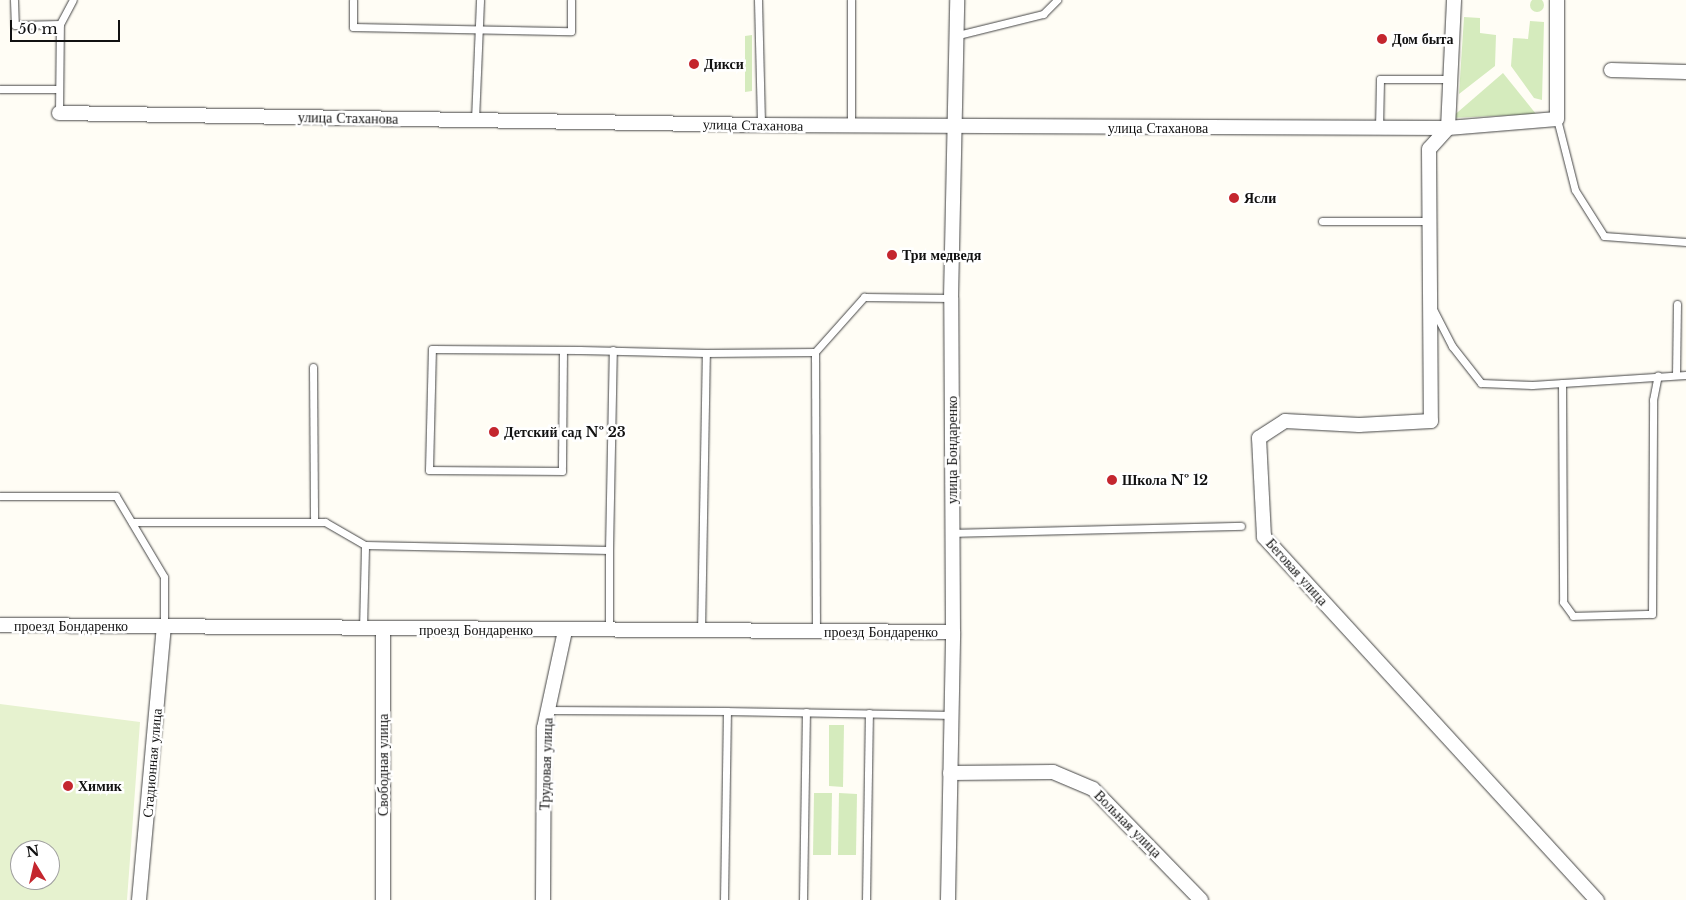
<!DOCTYPE html>
<html>
<head>
<meta charset="utf-8">
<style>
	body { margin:0 }
	#map { position:relative; width:1686px; height:900px; overflow:hidden; background:#fffdf5; font-family:"Libre Baskerville",serif }
	div>[style] { position:absolute }
	.green>* { inset:0; background:#d5ebbd }
	.round { border-radius:50% }
	.pitch>* { inset:0; background:#e6f2cf }
	.roads { filter:drop-shadow(0 0 1px #444) drop-shadow(0 0 1px #444) }
	.service>* { height:7px; margin:-3.5px; padding:0 3.5px; transform-origin:3.5px; border-radius:3.5px; background:#fff }
	.minor>* { height:14px; margin:-7px; padding:0 7px; transform-origin:7px; border-radius:7px; background:#fff }
	.dots>* { width:14px; height:14px; translate:-50% -50%; box-sizing:border-box; border:2px solid #fff; border-radius:50% }
	span { translate:-50% -50%; white-space:nowrap; text-align:center; line-height:1.15; -webkit-text-stroke:5px #fff; paint-order:stroke }
	.poi-label { font-size:14px; color:#111; font-weight:700 }
	.left { translate:0 -50%; text-align:left }
	.street-label { font-size:14px; color:#111 }
	.north { position:absolute; left:10px; top:840px; width:50px; height:50px; box-sizing:border-box; background:#fff; border:1px solid #a0a0a0; border-radius:50%; rotate:351deg; font-size:14px; font-weight:700; line-height:20px; text-align:center; color:#111 }
	.north::after { content:''; display:block; margin:auto; width:18px; height:22px; background:#c4262e; clip-path:polygon(50% 0,100% 100%,50% 72%,0 100%) }
	.scale { position:absolute; left:10px; top:20px; width:110px; height:22px; box-sizing:border-box; border:2px solid #111; border-top:0; padding-left:6px; font-size:15px; line-height:18px; white-space:nowrap; color:#111; -webkit-text-stroke:4px #fff; paint-order:stroke }
</style>
</head>
<body>
<div id="map">
	<div class="green">
		<i class="round" style="left:1530px;top:-2px;width:14px;height:14px"></i>
		<i style="clip-path:polygon(1464px 17px,1480px 18px,1480px 33px,1496px 35px,1495px 66px,1459px 94px)"></i>
		<i style="clip-path:polygon(1530px 21px,1544px 22px,1542px 100px,1534px 98px,1511px 66px,1513px 38px,1528px 39px)"></i>
		<i style="clip-path:polygon(752px 35px,752px 91px,745px 92px,745px 36px)"></i>
		<i style="clip-path:polygon(1503px 73px,1536px 114px,1451px 118px)"></i>
		<i style="clip-path:polygon(829px 725px,844px 725px,843px 787px,829px 786px)"></i>
		<i style="clip-path:polygon(814px 793px,832px 793px,831px 855px,813px 855px)"></i>
		<i style="clip-path:polygon(839px 793px,857px 794px,856px 855px,838px 855px)"></i>
	</div>
	<div class="pitch">
		<i style="clip-path:polygon(evenodd,0 704px,140px 722px,127px 900px,0 900px,0 704px,20px 850px,50px 850px,50px 880px,20px 880px,20px 850px)"></i>
	</div>
	<div class="roads">
		<div class="service">
			<i style="left:14px;top:0;width:25px;rotate:88deg"></i>
			<i style="left:15px;top:25px;width:45px;rotate:-1.3deg"></i>
			<i style="left:353px;top:0;width:27px;rotate:90deg"></i>
			<i style="left:353px;top:27px;width:218px;rotate:1.1deg"></i>
			<i style="left:571px;top:31px;width:31px;rotate:-90deg"></i>
			<i style="left:758px;top:0;width:125px;rotate:88.6deg"></i>
			<i style="left:851px;top:0;width:126px;rotate:90deg"></i>
			<i style="left:958px;top:35px;width:88px;rotate:-13.9deg"></i>
			<i style="left:1043px;top:14px;width:20px;rotate:-45deg"></i>
			<i style="left:0;top:89px;width:59px"></i>
			<i style="left:59px;top:113px;width:89px;rotate:-89.4deg"></i>
			<i style="left:60px;top:24px;width:27px;rotate:-62deg"></i>
			<i style="left:1557px;top:119px;width:73px;rotate:75.8deg"></i>
			<i style="left:1575px;top:190px;width:54px;rotate:57.8deg"></i>
			<i style="left:1604px;top:236px;width:82px;rotate:4.2deg"></i>
			<i style="left:475px;top:120px;width:120px;rotate:-87.6deg"></i>
			<i style="left:1379px;top:128px;width:49px;rotate:-88.8deg"></i>
			<i style="left:1380px;top:79px;width:70px"></i>
			<i style="left:1322px;top:221px;width:106px"></i>
			<i style="left:1433px;top:309px;width:42px;rotate:62.8deg"></i>
			<i style="left:1452px;top:346px;width:47px;rotate:51.9deg"></i>
			<i style="left:1481px;top:383px;width:51px;rotate:2.2deg"></i>
			<i style="left:1532px;top:385px;width:154px;rotate:-3.7deg"></i>
			<i style="left:563px;top:350px;width:121px;rotate:90.5deg"></i>
			<i style="left:562px;top:471px;width:133px;rotate:-179.6deg"></i>
			<i style="left:429px;top:470px;width:121px;rotate:-88.6deg"></i>
			<i style="left:432px;top:349px;width:148px;rotate:0.4deg"></i>
			<i style="left:580px;top:350px;width:126px;rotate:1.4deg"></i>
			<i style="left:706px;top:353px;width:109px;rotate:-0.5deg"></i>
			<i style="left:815px;top:352px;width:74px;rotate:-48.3deg"></i>
			<i style="left:864px;top:297px;width:87px;rotate:0.7deg"></i>
			<i style="left:815px;top:352px;width:280px;rotate:89.8deg"></i>
			<i style="left:313px;top:367px;width:155px;rotate:89.6deg"></i>
			<i style="left:1676px;top:375px;width:71px;rotate:-89.2deg"></i>
			<i style="left:1562px;top:383px;width:219px;rotate:89.7deg"></i>
			<i style="left:1563px;top:602px;width:17px;rotate:54deg"></i>
			<i style="left:1573px;top:616px;width:79px;rotate:-1.5deg"></i>
			<i style="left:1652px;top:614px;width:214px;rotate:-89.7deg"></i>
			<i style="left:1653px;top:400px;width:25px;rotate:-79deg"></i>
			<i style="left:0;top:496px;width:116px"></i>
			<i style="left:116px;top:496px;width:94px;rotate:59.3deg"></i>
			<i style="left:164px;top:577px;width:49px;rotate:90deg"></i>
			<i style="left:132px;top:522px;width:193px"></i>
			<i style="left:325px;top:522px;width:46px;rotate:29.9deg"></i>
			<i style="left:365px;top:545px;width:244px;rotate:1.2deg"></i>
			<i style="left:609px;top:550px;width:81px;rotate:90deg"></i>
			<i style="left:952px;top:533px;width:289px;rotate:-1.4deg"></i>
			<i style="left:609px;top:550px;width:200px;rotate:-88.9deg"></i>
			<i style="left:363px;top:629px;width:84px;rotate:-88.6deg"></i>
			<i style="left:701px;top:632px;width:279px;rotate:-89deg"></i>
			<i style="left:548px;top:710px;width:179px;rotate:0.3deg"></i>
			<i style="left:724px;top:900px;width:189px;rotate:-89.1deg"></i>
			<i style="left:727px;top:711px;width:224px;rotate:1deg"></i>
			<i style="left:803px;top:900px;width:188px;rotate:-89.1deg"></i>
			<i style="left:866px;top:900px;width:187px;rotate:-89.1deg"></i>
		</div>
		<div class="minor">
			<i style="left:1611px;top:70px;width:75px;rotate:1.5deg"></i>
			<i style="left:59px;top:113px;width:702px;rotate:0.98deg"></i>
			<i style="left:761px;top:125px;width:687px;rotate:0.25deg"></i>
			<i style="left:1448px;top:128px;width:109px;rotate:-4.7deg"></i>
			<i style="left:1557px;top:119px;width:119px;rotate:-90deg"></i>
			<i style="left:1448px;top:128px;width:28px;rotate:132deg"></i>
			<i style="left:1429px;top:149px;width:272px;rotate:89.6deg"></i>
			<i style="left:1431px;top:421px;width:72px;rotate:176.8deg"></i>
			<i style="left:1359px;top:425px;width:74px;rotate:-176.9deg"></i>
			<i style="left:1285px;top:421px;width:31px;rotate:147deg"></i>
			<i style="left:1259px;top:438px;width:99px;rotate:87.1deg"></i>
			<i style="left:1264px;top:537px;width:493px;rotate:47.5deg"></i>
			<i style="left:1448px;top:128px;width:128px;rotate:-87.3deg"></i>
			<i style="left:0;top:625px;width:953px;rotate:0.42deg"></i>
			<i style="left:383px;top:629px;width:271px;rotate:90deg"></i>
			<i style="left:950px;top:773px;width:103px;rotate:-0.6deg"></i>
			<i style="left:1053px;top:772px;width:43px;rotate:23deg"></i>
			<i style="left:1093px;top:789px;width:155px;rotate:45.8deg"></i>
			<i style="left:139px;top:900px;width:275px;rotate:-84.8deg"></i>
			<i style="left:543px;top:900px;width:172px;rotate:-89.7deg"></i>
			<i style="left:544px;top:728px;width:99px;rotate:-77.8deg"></i>
			<i style="left:948px;top:900px;width:268px;rotate:-88.9deg"></i>
			<i style="left:953px;top:632px;width:334px;rotate:-90.3deg"></i>
			<i style="left:951px;top:298px;width:298px;rotate:-88.8deg"></i>
		</div>
	</div>
	<div class="dots">
		<i style="left:1382px;top:39px;background:#c4262e"></i>
		<i style="left:694px;top:64px;background:#c4262e"></i>
		<i style="left:1234px;top:198px;background:#c4262e"></i>
		<i style="left:892px;top:255px;background:#c4262e"></i>
		<i style="left:494px;top:432px;background:#c4262e"></i>
		<i style="left:1112px;top:480px;background:#c4262e"></i>
		<i style="left:68px;top:786px;background:#c4262e"></i>
	</div>
	<div class="poi-label">
		<span class="left" style="left:1392px;top:39px">Дом быта</span>
		<span class="left" style="left:704px;top:64px">Дикси</span>
		<span class="left" style="left:1244px;top:198px">Ясли</span>
		<span class="left" style="left:902px;top:255px">Три медведя</span>
		<span class="left" style="left:504px;top:432px">Детский сад № 23</span>
		<span class="left" style="left:1122px;top:480px">Школа № 12</span>
		<span class="left" style="left:78px;top:786px">Химик</span>
	</div>
	<div class="street-label">
		<span style="left:348px;top:118px;rotate:1deg">улица Стаханова</span>
		<span style="left:753px;top:125px;rotate:1deg">улица Стаханова</span>
		<span style="left:1158px;top:128px">улица Стаханова</span>
		<span style="left:952px;top:450px;rotate:-90deg">улица Бондаренко</span>
		<span style="left:1297px;top:572px;rotate:48deg">Беговая улица</span>
		<span style="left:71px;top:626px">проезд Бондаренко</span>
		<span style="left:476px;top:630px">проезд Бондаренко</span>
		<span style="left:881px;top:632px">проезд Бондаренко</span>
		<span style="left:152px;top:763px;rotate:-85deg">Стадионная улица</span>
		<span style="left:546px;top:764px;rotate:-88deg">Трудовая улица</span>
		<span style="left:383px;top:765px;rotate:-90deg">Свободная улица</span>
		<span style="left:1128px;top:824px;rotate:45deg">Вольная улица</span>
	</div>
	<div class="north">N</div>
	<div class="scale">50 m</div>
</div>
</body>
</html>
